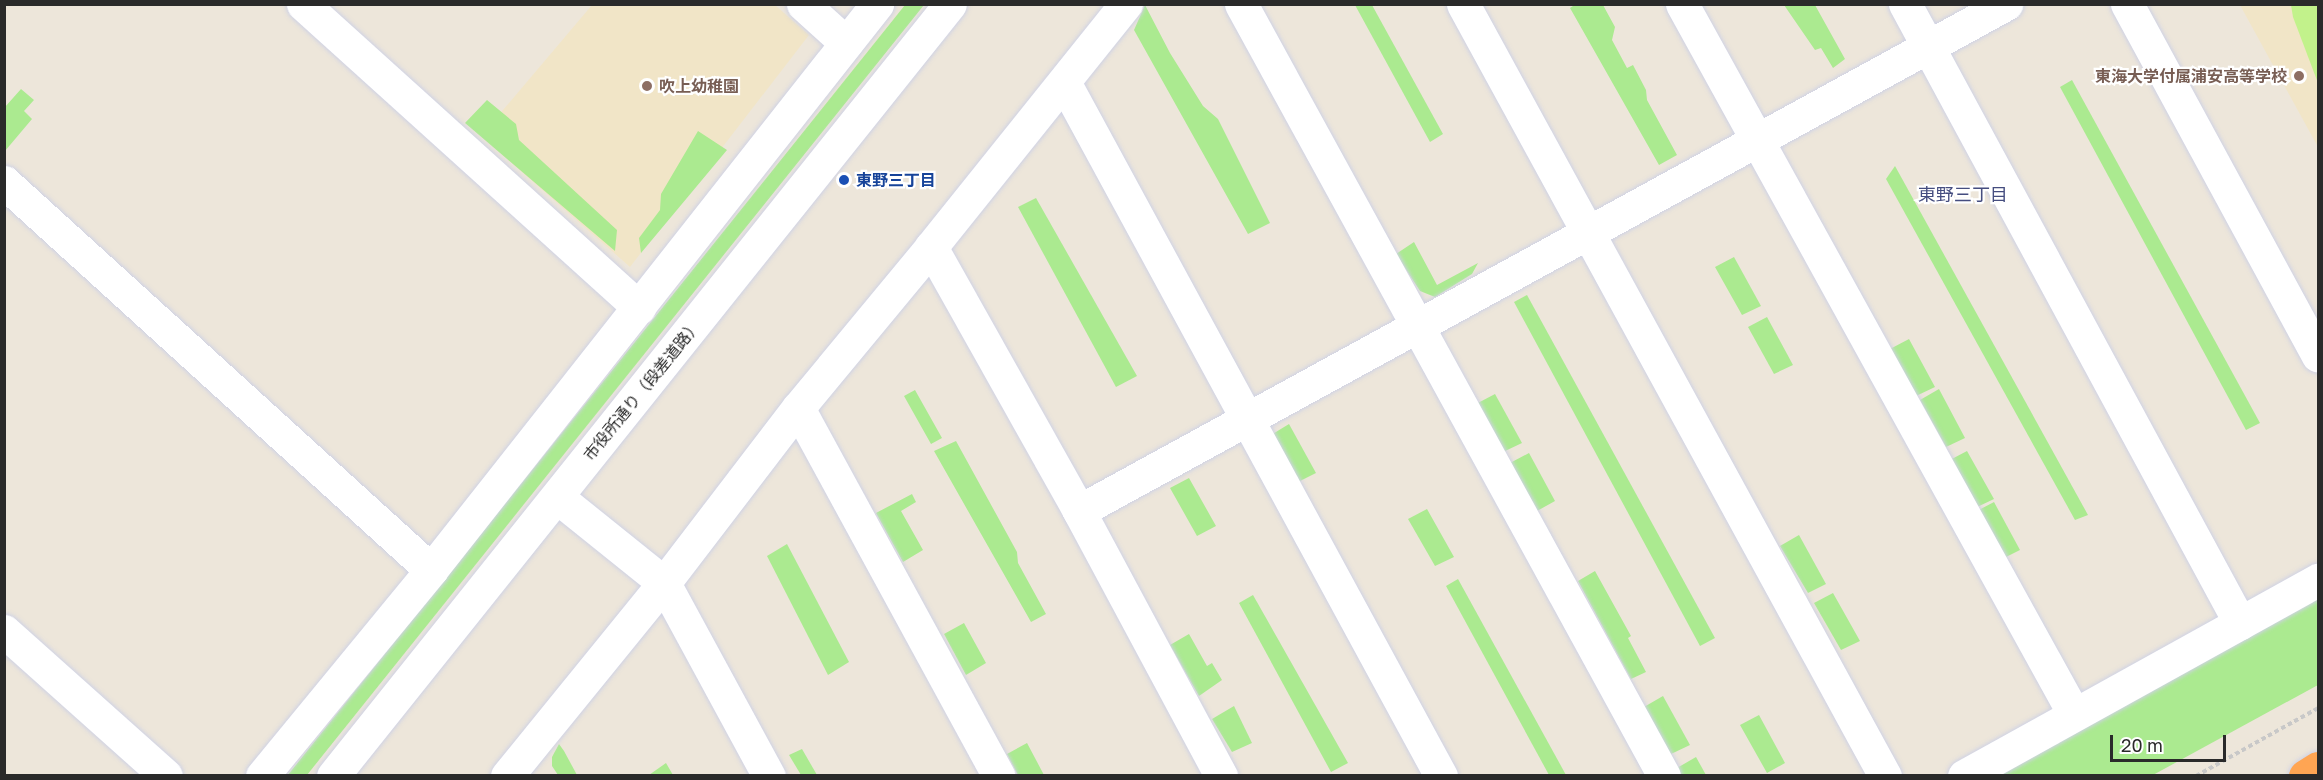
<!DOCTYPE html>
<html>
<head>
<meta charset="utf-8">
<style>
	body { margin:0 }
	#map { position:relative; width:2323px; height:780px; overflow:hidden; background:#ede6da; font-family:"Golos Text","Noto Sans JP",sans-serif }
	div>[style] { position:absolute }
	.education>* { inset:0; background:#f1e5c7 }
	.green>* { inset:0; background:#abea90 }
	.pitch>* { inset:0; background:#c2f28b }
	.path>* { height:4px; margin-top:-2px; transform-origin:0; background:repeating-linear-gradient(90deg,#c8c8c8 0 4.5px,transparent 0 7.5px) }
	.roads { filter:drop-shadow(0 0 2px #cfd2e4) drop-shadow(0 0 2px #cfd2e4) }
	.minor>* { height:33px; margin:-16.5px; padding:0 16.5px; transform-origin:16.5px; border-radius:16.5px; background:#fff }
	.highway>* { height:33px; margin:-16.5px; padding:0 16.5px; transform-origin:16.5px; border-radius:16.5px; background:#ffa553 }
	.dots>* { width:16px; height:16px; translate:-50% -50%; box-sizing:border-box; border:3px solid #fff; border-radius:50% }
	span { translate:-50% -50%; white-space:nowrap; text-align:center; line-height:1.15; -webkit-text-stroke:4.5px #fff; paint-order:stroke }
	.education-label { font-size:16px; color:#785e54; font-weight:700 }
	.right { translate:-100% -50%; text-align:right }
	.left { translate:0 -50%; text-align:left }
	.transit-label { font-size:16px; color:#164399; font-weight:700 }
	.street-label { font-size:16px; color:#2a2a2a }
	.neighbourhood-label { font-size:18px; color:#454d7f }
	.frame { position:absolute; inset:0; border:6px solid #2a2a2a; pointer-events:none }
	.scale { position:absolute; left:2110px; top:735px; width:116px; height:27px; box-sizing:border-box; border:3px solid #2a2a2a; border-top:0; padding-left:8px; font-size:18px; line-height:21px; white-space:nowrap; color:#2a2a2a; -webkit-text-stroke:4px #fff; paint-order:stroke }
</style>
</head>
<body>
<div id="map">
	<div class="education">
		<i style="clip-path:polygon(592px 5px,775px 5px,809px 35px,630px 267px,481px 136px)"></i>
		<i style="clip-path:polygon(2240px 5px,2318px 5px,2318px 147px)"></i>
	</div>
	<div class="green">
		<i style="clip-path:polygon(1576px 4px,1603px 5px,1615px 27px,1612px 40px,1627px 68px,1633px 65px,1646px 90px,1647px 100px,1677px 155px,1659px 165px,1570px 8px)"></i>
		<i style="clip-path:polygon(905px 5px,924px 5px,307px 775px,287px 776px)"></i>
		<i style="clip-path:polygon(1145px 5px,1170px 53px,1203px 106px,1218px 119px,1270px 223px,1248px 234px,1134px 30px)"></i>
		<i style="clip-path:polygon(1355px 5px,1372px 5px,1443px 134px,1430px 142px)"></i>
		<i style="clip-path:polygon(1784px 5px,1815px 5px,1845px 59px,1833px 68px,1821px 48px,1815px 50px)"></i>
		<i style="clip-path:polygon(2072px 80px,2260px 423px,2246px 430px,2060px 87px)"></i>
		<i style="clip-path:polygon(21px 89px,34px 100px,24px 111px,32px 119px,5px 151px,5px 107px)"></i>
		<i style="clip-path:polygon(487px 100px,516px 124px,519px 140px,617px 230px,615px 251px,465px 123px)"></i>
		<i style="clip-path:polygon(698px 131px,727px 150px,641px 253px,639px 238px,660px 210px,661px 194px)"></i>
		<i style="clip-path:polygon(1895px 166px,2088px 515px,2075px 520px,1886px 179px)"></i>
		<i style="clip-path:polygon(1036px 198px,1137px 376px,1116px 387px,1018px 207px)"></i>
		<i style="clip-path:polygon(1414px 242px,1437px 285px,1478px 263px,1472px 274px,1435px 297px,1420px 291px,1396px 254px)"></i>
		<i style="clip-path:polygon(1734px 257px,1761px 306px,1742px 315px,1715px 267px)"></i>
		<i style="clip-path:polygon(1527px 295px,1715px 638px,1700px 646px,1514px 302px)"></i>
		<i style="clip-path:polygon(1767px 317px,1793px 365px,1774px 374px,1748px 327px)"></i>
		<i style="clip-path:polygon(1909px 339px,1935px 387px,1916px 396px,1890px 349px)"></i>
		<i style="clip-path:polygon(1939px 389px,1965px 438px,1946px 447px,1920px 400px)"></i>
		<i style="clip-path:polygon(915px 390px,942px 438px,931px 444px,904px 396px)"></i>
		<i style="clip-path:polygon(1495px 394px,1522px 443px,1503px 452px,1476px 404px)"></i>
		<i style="clip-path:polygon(1289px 424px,1316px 473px,1298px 482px,1271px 435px)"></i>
		<i style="clip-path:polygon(956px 441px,1017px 552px,1018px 563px,1046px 614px,1031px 622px,934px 451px)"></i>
		<i style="clip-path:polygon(1967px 451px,1994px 499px,1975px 508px,1948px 461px)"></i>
		<i style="clip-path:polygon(1529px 453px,1555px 501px,1537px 511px,1510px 463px)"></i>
		<i style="clip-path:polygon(1189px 478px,1216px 526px,1197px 536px,1170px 488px)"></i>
		<i style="clip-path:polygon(912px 494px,916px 502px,901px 511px,923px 550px,903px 562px,876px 513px)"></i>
		<i style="clip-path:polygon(1994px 502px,2020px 550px,2002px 559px,1975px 512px)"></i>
		<i style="clip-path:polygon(1427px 509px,1454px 557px,1435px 566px,1408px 519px)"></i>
		<i style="clip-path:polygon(1799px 535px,1826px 584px,1808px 593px,1780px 546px)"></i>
		<i style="clip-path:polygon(787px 544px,849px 662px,828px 675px,767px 556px)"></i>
		<i style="clip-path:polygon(1595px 571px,1631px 636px,1628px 638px,1646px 672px,1631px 679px,1578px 581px)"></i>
		<i style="clip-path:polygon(1458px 579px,1566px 775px,1549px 775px,1446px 586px)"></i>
		<i style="clip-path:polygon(1833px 593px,1860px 641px,1841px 650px,1814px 603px)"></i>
		<i style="clip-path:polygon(1253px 595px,1348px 763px,1331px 772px,1239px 603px)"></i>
		<i style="clip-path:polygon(2318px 597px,2318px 685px,2153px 775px,1990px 776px)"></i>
		<i style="clip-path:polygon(964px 623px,986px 663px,966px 675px,944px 634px)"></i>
		<i style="clip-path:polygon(1189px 634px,1207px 666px,1212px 663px,1222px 680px,1199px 696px,1170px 645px)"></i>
		<i style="clip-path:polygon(1663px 696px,1690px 745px,1671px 754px,1644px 707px)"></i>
		<i style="clip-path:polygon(1234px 706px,1252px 743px,1232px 752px,1212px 719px)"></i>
		<i style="clip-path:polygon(1759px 715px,1785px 763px,1767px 773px,1740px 725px)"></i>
		<i style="clip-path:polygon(1027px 743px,1044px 775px,1018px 775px,1007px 754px)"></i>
		<i style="clip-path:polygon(559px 744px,564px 751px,577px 775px,558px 775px,552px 766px,552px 757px)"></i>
		<i style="clip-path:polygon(802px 749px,817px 775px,801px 775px,789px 755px)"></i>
		<i style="clip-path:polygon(1696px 757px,1706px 775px,1682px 775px,1677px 768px)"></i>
		<i style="clip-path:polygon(666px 763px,673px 775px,649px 775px)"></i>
	</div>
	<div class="pitch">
		<i style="clip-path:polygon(2291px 5px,2318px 5px,2318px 83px,2293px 17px)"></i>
	</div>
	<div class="path">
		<i style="left:2196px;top:776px;width:140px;rotate:-29.1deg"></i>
	</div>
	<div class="roads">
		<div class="minor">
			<i style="left:303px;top:4px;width:453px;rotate:42.1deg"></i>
			<i style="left:803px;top:4px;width:58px;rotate:42.2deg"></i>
			<i style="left:1241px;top:4px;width:880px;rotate:61.28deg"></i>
			<i style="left:1463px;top:4px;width:880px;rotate:61.34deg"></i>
			<i style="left:1682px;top:4px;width:811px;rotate:61.1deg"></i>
			<i style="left:1905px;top:4px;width:704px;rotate:61.58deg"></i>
			<i style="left:2127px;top:4px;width:400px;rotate:61.5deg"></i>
			<i style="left:1064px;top:82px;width:790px;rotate:61.49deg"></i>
			<i style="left:4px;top:182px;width:577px;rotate:42.26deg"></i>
			<i style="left:931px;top:247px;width:303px;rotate:60.7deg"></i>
			<i style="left:1079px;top:511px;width:301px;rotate:61.8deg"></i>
			<i style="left:798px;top:408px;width:419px;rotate:61.4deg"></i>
			<i style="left:557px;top:497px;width:137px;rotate:38.8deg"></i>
			<i style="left:664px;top:583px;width:220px;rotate:61.5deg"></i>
			<i style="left:1079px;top:511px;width:1057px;rotate:-28.68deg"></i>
			<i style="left:4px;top:631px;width:217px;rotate:41.8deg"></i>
			<i style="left:262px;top:776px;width:266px;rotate:-50.6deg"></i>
			<i style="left:431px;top:570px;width:721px;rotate:-51.76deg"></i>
			<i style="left:333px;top:776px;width:988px;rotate:-51.37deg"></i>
			<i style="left:507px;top:776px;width:249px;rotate:-50.9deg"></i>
			<i style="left:664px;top:583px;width:220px;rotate:-52.6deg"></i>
			<i style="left:798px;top:408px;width:209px;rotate:-50.4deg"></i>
			<i style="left:931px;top:247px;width:312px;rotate:-51.3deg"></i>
			<i style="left:1964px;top:776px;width:405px;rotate:-29deg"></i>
		</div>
		<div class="highway">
			<i style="left:2305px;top:776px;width:15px;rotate:-32deg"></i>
		</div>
	</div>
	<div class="dots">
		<i style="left:2299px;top:76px;background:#8d6e63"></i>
		<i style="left:647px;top:86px;background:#8d6e63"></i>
		<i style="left:844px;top:180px;background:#1a4fb4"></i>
	</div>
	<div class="education-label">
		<span class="right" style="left:2287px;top:76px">東海大学付属浦安高等学校</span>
		<span class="left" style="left:659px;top:86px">吹上幼稚園</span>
	</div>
	<div class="transit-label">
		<span class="left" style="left:856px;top:180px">東野三丁目</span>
	</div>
	<div class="street-label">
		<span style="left:642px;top:390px;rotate:-51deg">市役所通り（段差道路）</span>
	</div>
	<div class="neighbourhood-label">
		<span style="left:1963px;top:194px">東野三丁目</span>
	</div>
	<div class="frame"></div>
	<div class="scale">20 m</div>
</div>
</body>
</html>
